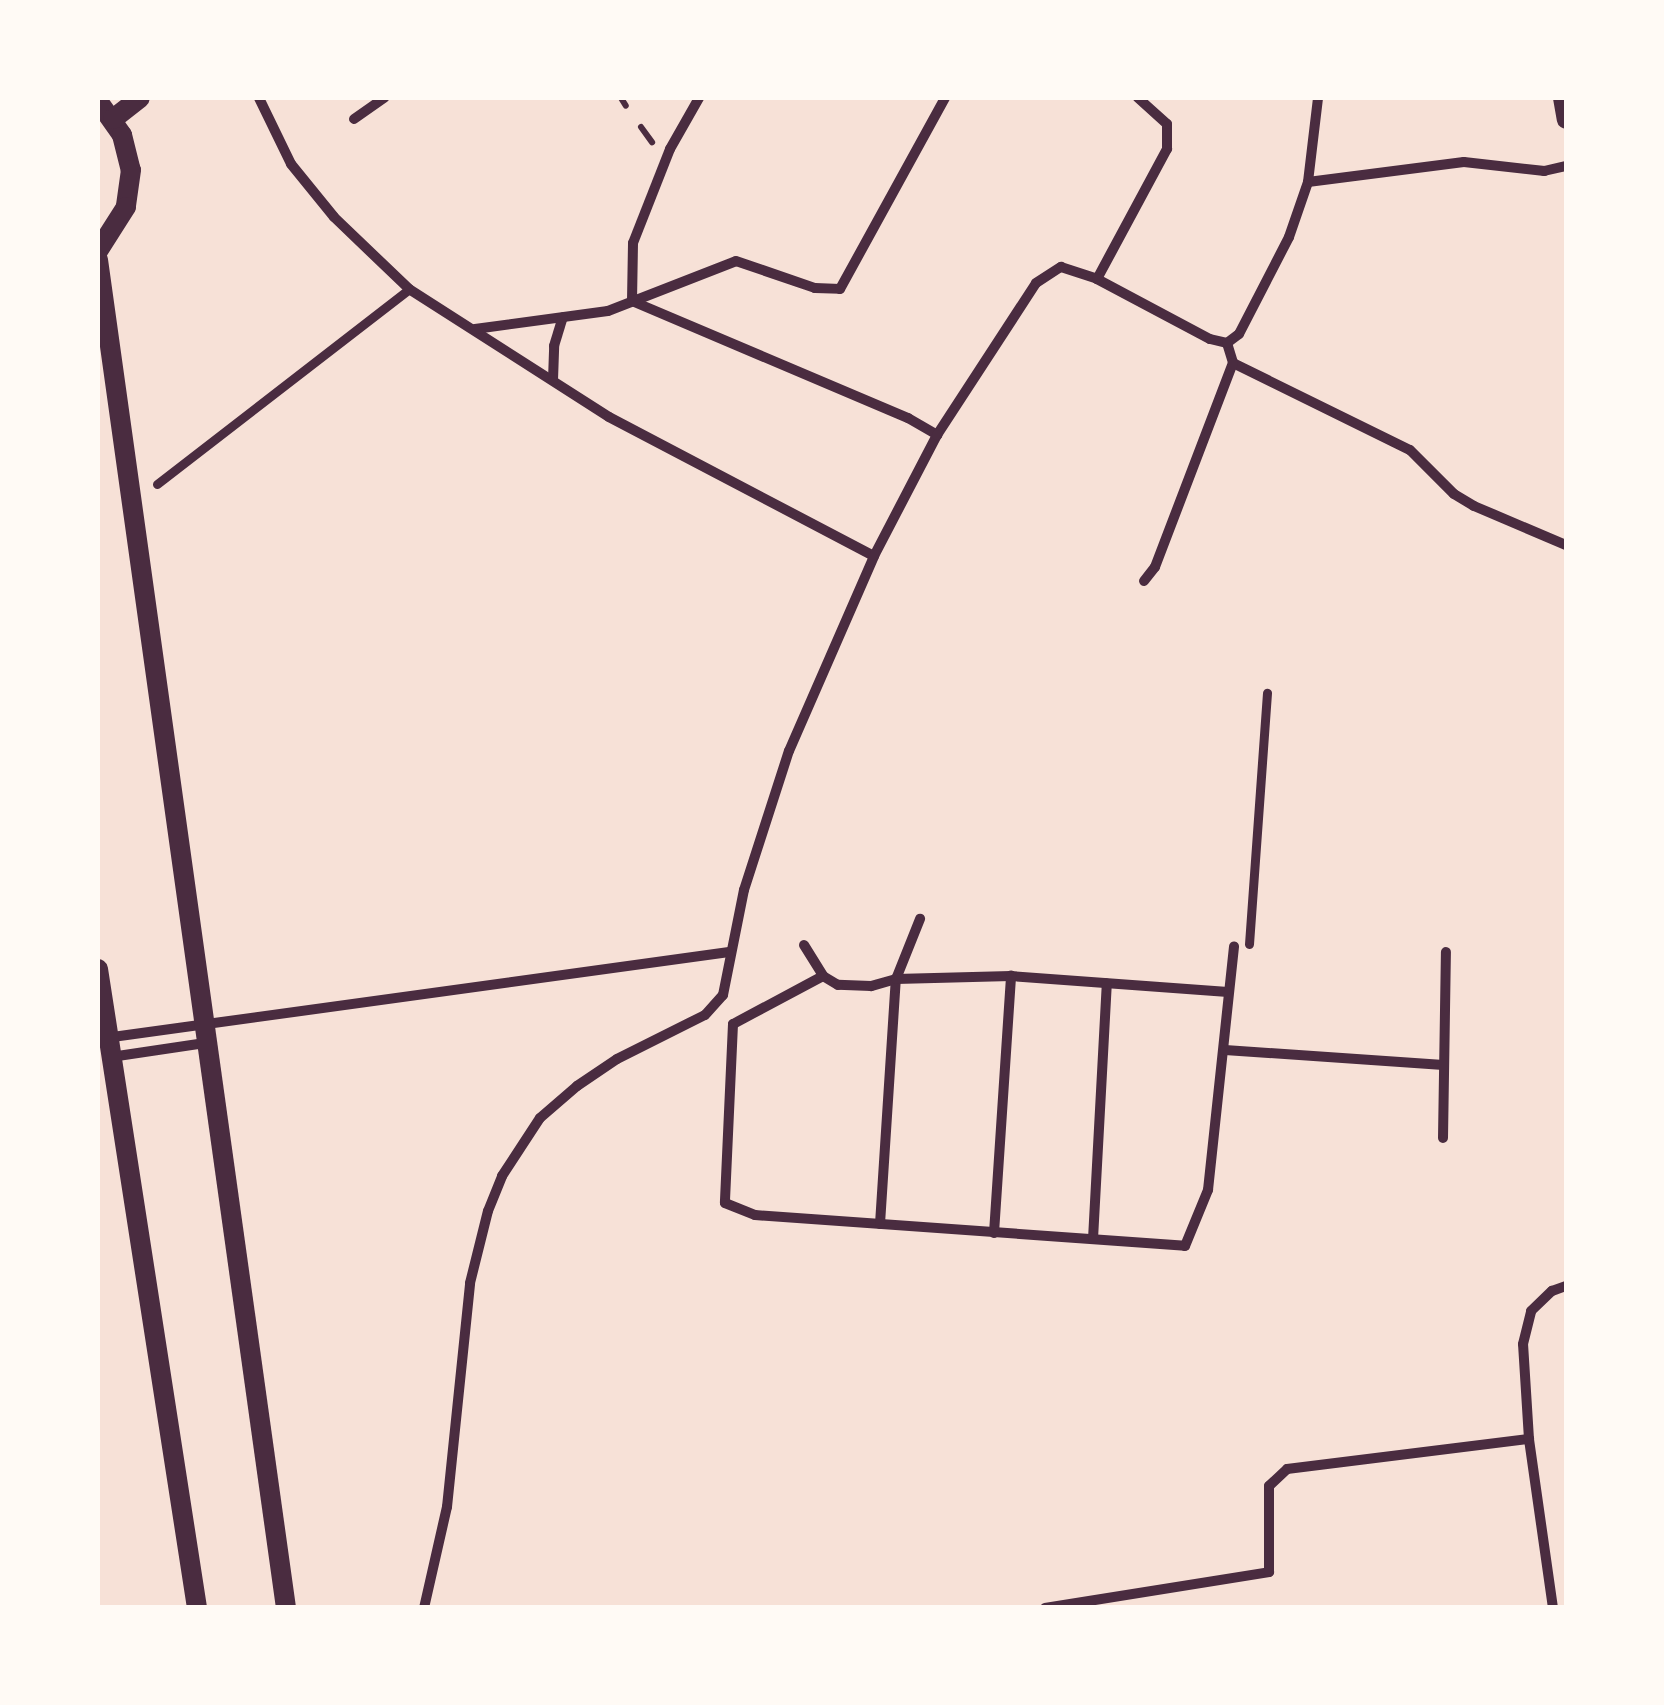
<!DOCTYPE html>
<html>
<head>
<meta charset="utf-8">
<style>
	body { margin:0 }
	#map { position:relative; width:1664px; height:1705px; overflow:hidden; background:#f7e1d7; font-family:Commissioner,sans-serif }
	div>[style] { position:absolute }
	.path>* { height:6px; margin:-3px; padding:0 3px; transform-origin:3px; border-radius:3px; background:#4a2c40 }
	.pedestrian>* { height:9px; margin:-4.5px; padding:0 4.5px; transform-origin:4.5px; border-radius:4.5px; background:#4a2c40 }
	.minor>* { height:10px; margin:-5px; padding:0 5px; transform-origin:5px; border-radius:5px; background:#4a2c40 }
	.tertiary>* { height:18px; margin:-9px; padding:0 9px; transform-origin:9px; border-radius:9px; background:#4a2c40 }
	.secondary>* { height:20px; margin:-10px; padding:0 10px; transform-origin:10px; border-radius:10px; background:#4a2c40 }
	span { translate:-50% -50%; white-space:nowrap; text-align:center; line-height:1.15; -webkit-text-stroke:9px #fffaf5; paint-order:stroke }
	.frame { position:absolute; inset:0; border:100px solid #fffaf5; pointer-events:none }
</style>
</head>
<body>
<div id="map">
	<div class="path">
		<i style="left:621px;top:98px;width:9px;rotate:58deg"></i>
		<i style="left:641px;top:127px;width:19px;rotate:54deg"></i>
	</div>
	<div class="pedestrian">
		<i style="left:157px;top:484px;width:319px;rotate:-37.7deg"></i>
		<i style="left:1249px;top:944px;width:252px;rotate:-85.9deg"></i>
	</div>
	<div class="minor">
		<i style="left:259px;top:98px;width:73px;rotate:64.1deg"></i>
		<i style="left:291px;top:164px;width:68px;rotate:50.9deg"></i>
		<i style="left:334px;top:217px;width:104px;rotate:43.8deg"></i>
		<i style="left:409px;top:289px;width:237px;rotate:32.6deg"></i>
		<i style="left:609px;top:417px;width:299px;rotate:27.7deg"></i>
		<i style="left:354px;top:119px;width:37px;rotate:-35deg"></i>
		<i style="left:1308px;top:182px;width:157px;rotate:-7.3deg"></i>
		<i style="left:1464px;top:162px;width:81px;rotate:6.4deg"></i>
		<i style="left:1544px;top:171px;width:23px;rotate:-13deg"></i>
		<i style="left:1097px;top:279px;width:148px;rotate:-61.7deg"></i>
		<i style="left:1167px;top:149px;width:25px;rotate:-90deg"></i>
		<i style="left:1167px;top:124px;width:39px;rotate:-138deg"></i>
		<i style="left:632px;top:301px;width:300px;rotate:23deg"></i>
		<i style="left:908px;top:418px;width:34px;rotate:30deg"></i>
		<i style="left:632px;top:301px;width:58px;rotate:-89deg"></i>
		<i style="left:633px;top:243px;width:101px;rotate:-68.5deg"></i>
		<i style="left:670px;top:149px;width:59px;rotate:-60.4deg"></i>
		<i style="left:475px;top:329px;width:134px;rotate:-7.7deg"></i>
		<i style="left:608px;top:311px;width:137px;rotate:-21.3deg"></i>
		<i style="left:736px;top:261px;width:83px;rotate:18.9deg"></i>
		<i style="left:815px;top:288px;width:25px;rotate:2deg"></i>
		<i style="left:840px;top:289px;width:218px;rotate:-61.2deg"></i>
		<i style="left:1227px;top:343px;width:21px;rotate:73deg"></i>
		<i style="left:1233px;top:363px;width:197px;rotate:26.2deg"></i>
		<i style="left:1410px;top:450px;width:62px;rotate:45deg"></i>
		<i style="left:1454px;top:494px;width:23px;rotate:31deg"></i>
		<i style="left:1474px;top:506px;width:100px;rotate:23deg"></i>
		<i style="left:553px;top:380px;width:34px;rotate:-88deg"></i>
		<i style="left:554px;top:346px;width:30px;rotate:-73deg"></i>
		<i style="left:1144px;top:581px;width:18px;rotate:-52deg"></i>
		<i style="left:1155px;top:567px;width:218px;rotate:-69.1deg"></i>
		<i style="left:804px;top:945px;width:36px;rotate:58deg"></i>
		<i style="left:1228px;top:992px;width:218px;rotate:-175.8deg"></i>
		<i style="left:1011px;top:976px;width:115px;rotate:178.5deg"></i>
		<i style="left:896px;top:979px;width:26px;rotate:164deg"></i>
		<i style="left:871px;top:986px;width:33px;rotate:-178deg"></i>
		<i style="left:838px;top:985px;width:17px;rotate:-149deg"></i>
		<i style="left:823px;top:976px;width:102px;rotate:151.9deg"></i>
		<i style="left:733px;top:1024px;width:179px;rotate:92.6deg"></i>
		<i style="left:725px;top:1203px;width:32px;rotate:22deg"></i>
		<i style="left:755px;top:1215px;width:431px;rotate:4.1deg"></i>
		<i style="left:1185px;top:1246px;width:61px;rotate:-67.7deg"></i>
		<i style="left:1208px;top:1190px;width:245px;rotate:-83.9deg"></i>
		<i style="left:98px;top:1039px;width:637px;rotate:-7.85deg"></i>
		<i style="left:1225px;top:1050px;width:219px;rotate:3.9deg"></i>
		<i style="left:111px;top:1057px;width:95px;rotate:-8.5deg"></i>
		<i style="left:1443px;top:1138px;width:186px;rotate:-89.1deg"></i>
		<i style="left:880px;top:1224px;width:246px;rotate:-86.3deg"></i>
		<i style="left:896px;top:979px;width:65px;rotate:-68.2deg"></i>
		<i style="left:994px;top:1233px;width:258px;rotate:-86.2deg"></i>
		<i style="left:1093px;top:1239px;width:256px;rotate:-86.9deg"></i>
		<i style="left:424px;top:1608px;width:104px;rotate:-77.2deg"></i>
		<i style="left:447px;top:1507px;width:225px;rotate:-84.1deg"></i>
		<i style="left:470px;top:1283px;width:74px;rotate:-76deg"></i>
		<i style="left:488px;top:1211px;width:38px;rotate:-68deg"></i>
		<i style="left:502px;top:1176px;width:69px;rotate:-56.8deg"></i>
		<i style="left:540px;top:1118px;width:49px;rotate:-40.9deg"></i>
		<i style="left:577px;top:1086px;width:48px;rotate:-34deg"></i>
		<i style="left:617px;top:1059px;width:98px;rotate:-26.6deg"></i>
		<i style="left:705px;top:1015px;width:27px;rotate:-48deg"></i>
		<i style="left:723px;top:995px;width:107px;rotate:-78.7deg"></i>
		<i style="left:744px;top:890px;width:146px;rotate:-72.1deg"></i>
		<i style="left:789px;top:751px;width:213px;rotate:-66.4deg"></i>
		<i style="left:874px;top:556px;width:136px;rotate:-62.5deg"></i>
		<i style="left:937px;top:435px;width:181px;rotate:-56.9deg"></i>
		<i style="left:1036px;top:283px;width:30px;rotate:-33deg"></i>
		<i style="left:1061px;top:267px;width:38px;rotate:18deg"></i>
		<i style="left:1097px;top:279px;width:128px;rotate:28deg"></i>
		<i style="left:1210px;top:339px;width:17px;rotate:13deg"></i>
		<i style="left:1227px;top:343px;width:15px;rotate:-37deg"></i>
		<i style="left:1239px;top:334px;width:109px;rotate:-62.7deg"></i>
		<i style="left:1289px;top:237px;width:58px;rotate:-70.9deg"></i>
		<i style="left:1308px;top:182px;width:85px;rotate:-83.2deg"></i>
		<i style="left:1045px;top:1608px;width:227px;rotate:-9.1deg"></i>
		<i style="left:1269px;top:1572px;width:86px;rotate:-90deg"></i>
		<i style="left:1269px;top:1486px;width:25px;rotate:-43deg"></i>
		<i style="left:1287px;top:1469px;width:244px;rotate:-7.1deg"></i>
		<i style="left:1553px;top:1608px;width:171px;rotate:-98.1deg"></i>
		<i style="left:1529px;top:1439px;width:95px;rotate:-93.6deg"></i>
		<i style="left:1523px;top:1344px;width:34px;rotate:-76deg"></i>
		<i style="left:1531px;top:1311px;width:29px;rotate:-44deg"></i>
		<i style="left:1552px;top:1291px;width:15px;rotate:-20deg"></i>
	</div>
	<div class="tertiary">
		<i style="left:1562px;top:98px;width:22px;rotate:80deg"></i>
	</div>
	<div class="secondary">
		<i style="left:98px;top:101px;width:42px;rotate:54.8deg"></i>
		<i style="left:122px;top:135px;width:36px;rotate:76deg"></i>
		<i style="left:131px;top:170px;width:37px;rotate:98deg"></i>
		<i style="left:126px;top:207px;width:52px;rotate:122.5deg"></i>
		<i style="left:113px;top:119px;width:34px;rotate:-38deg"></i>
		<i style="left:98px;top:260px;width:1361px;rotate:82.06deg"></i>
		<i style="left:98px;top:969px;width:647px;rotate:81.19deg"></i>
	</div>
	<div class="frame"></div>
</div>
</body>
</html>
